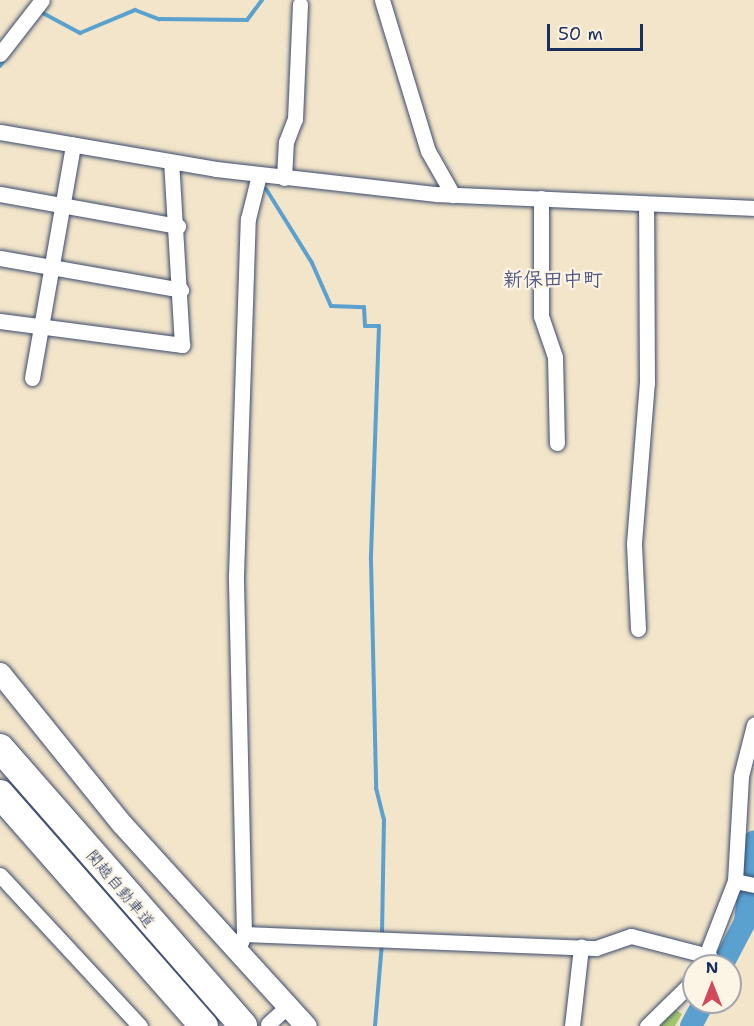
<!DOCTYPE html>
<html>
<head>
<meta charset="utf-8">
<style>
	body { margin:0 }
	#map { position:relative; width:754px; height:1026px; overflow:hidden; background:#f2e5c9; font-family:"Shantell Sans","Klee One",sans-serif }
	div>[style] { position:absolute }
	.green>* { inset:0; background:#a4c670 }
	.stream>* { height:4px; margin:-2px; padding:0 2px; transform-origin:2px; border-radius:2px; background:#5aa1d0 }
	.river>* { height:22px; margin:-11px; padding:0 11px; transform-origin:11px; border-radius:11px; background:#5aa1d0 }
	.roads { filter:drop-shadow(0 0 2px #3b4a6e) drop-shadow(0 0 2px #3b4a6e) }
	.street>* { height:15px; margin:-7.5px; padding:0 7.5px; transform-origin:7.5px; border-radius:7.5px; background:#fff }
	.secondary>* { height:21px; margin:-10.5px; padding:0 10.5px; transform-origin:10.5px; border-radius:10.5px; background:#fff }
	.highway>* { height:28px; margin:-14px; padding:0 14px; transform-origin:14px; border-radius:14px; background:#fff }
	span { translate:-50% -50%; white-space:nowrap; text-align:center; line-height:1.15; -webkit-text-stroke:4.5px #fcf5e5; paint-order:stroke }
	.street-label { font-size:16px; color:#1b2f5e }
	.quarter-label { font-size:20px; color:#515785; font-weight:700 }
	.north { position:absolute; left:682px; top:954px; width:60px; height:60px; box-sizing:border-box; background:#fcf5e5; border:2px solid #a2a6af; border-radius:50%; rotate:0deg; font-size:16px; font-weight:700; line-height:24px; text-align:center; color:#1b2f5e }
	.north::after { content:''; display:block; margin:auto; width:21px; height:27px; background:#d1495b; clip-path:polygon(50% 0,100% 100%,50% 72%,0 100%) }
	.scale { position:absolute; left:547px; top:24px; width:96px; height:27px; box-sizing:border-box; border:3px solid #1b2f5e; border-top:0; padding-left:8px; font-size:18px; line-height:21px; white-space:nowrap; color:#1b2f5e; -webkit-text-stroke:4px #fcf5e5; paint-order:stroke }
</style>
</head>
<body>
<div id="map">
	<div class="green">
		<i style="clip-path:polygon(674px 1009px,682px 1014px,675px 1026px,658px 1026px)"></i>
	</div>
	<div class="stream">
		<i style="left:39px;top:11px;width:47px;rotate:28.2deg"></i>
		<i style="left:80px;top:33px;width:60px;rotate:-22.7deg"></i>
		<i style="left:135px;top:10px;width:26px;rotate:21deg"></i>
		<i style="left:159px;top:19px;width:88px;rotate:0.7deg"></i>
		<i style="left:247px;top:20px;width:25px;rotate:-53deg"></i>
		<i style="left:0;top:66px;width:11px;rotate:-56deg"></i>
		<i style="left:266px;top:189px;width:87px;rotate:58.1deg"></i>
		<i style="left:312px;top:263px;width:47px;rotate:66.2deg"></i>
		<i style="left:331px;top:306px;width:33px;rotate:2deg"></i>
		<i style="left:364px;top:307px;width:19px;rotate:87deg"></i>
		<i style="left:365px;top:326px;width:14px"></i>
		<i style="left:379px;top:326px;width:234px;rotate:92deg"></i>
		<i style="left:371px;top:560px;width:228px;rotate:88.7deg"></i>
		<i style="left:376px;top:788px;width:32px;rotate:76deg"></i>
		<i style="left:384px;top:819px;width:117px;rotate:91deg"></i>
		<i style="left:375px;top:1026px;width:83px;rotate:-85.2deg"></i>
	</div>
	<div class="river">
		<i style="left:722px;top:966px;width:50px;rotate:-62.4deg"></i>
		<i style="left:745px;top:922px;width:81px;rotate:-83.6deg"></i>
		<i style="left:691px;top:1026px;width:27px;rotate:-62deg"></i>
	</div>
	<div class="roads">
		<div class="street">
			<i style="left:382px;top:0;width:158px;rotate:73.1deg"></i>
			<i style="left:428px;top:151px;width:51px;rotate:60.4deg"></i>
			<i style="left:0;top:54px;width:68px;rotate:-52.1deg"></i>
			<i style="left:0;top:132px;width:219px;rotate:9.7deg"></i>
			<i style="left:216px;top:169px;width:222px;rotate:6.5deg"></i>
			<i style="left:437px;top:194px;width:317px;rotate:2.5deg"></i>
			<i style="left:284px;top:178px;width:36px;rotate:-87deg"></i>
			<i style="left:286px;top:142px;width:25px;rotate:-69deg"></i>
			<i style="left:295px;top:119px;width:115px;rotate:-87.5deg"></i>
			<i style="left:0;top:194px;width:181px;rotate:10.2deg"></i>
			<i style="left:541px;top:198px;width:118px;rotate:90deg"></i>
			<i style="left:541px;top:316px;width:43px;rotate:71.1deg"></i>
			<i style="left:555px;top:357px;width:86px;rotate:88.7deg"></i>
			<i style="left:0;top:258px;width:184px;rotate:10deg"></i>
			<i style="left:0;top:321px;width:184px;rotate:7.5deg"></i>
			<i style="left:182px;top:345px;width:183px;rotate:-93.4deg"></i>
			<i style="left:32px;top:378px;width:237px;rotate:-80deg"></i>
			<i style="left:638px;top:629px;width:86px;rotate:-92.7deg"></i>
			<i style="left:634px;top:543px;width:161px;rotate:-85.4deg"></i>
			<i style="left:647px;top:383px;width:178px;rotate:-90.3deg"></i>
			<i style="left:0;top:875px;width:206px;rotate:47.2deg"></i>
			<i style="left:735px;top:881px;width:19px;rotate:12deg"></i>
			<i style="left:244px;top:934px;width:359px;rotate:-91.3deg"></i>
			<i style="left:236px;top:575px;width:356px;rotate:-88.1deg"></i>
			<i style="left:248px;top:219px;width:45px;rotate:-76deg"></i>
			<i style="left:241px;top:942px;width:9px;rotate:-69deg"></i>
			<i style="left:244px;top:934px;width:352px;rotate:2.3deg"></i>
			<i style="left:596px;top:948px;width:37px;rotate:-19deg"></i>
			<i style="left:631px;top:936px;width:81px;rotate:14.4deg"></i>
			<i style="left:702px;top:966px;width:91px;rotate:-68.8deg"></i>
			<i style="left:735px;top:881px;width:105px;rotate:-86.7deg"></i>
			<i style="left:741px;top:776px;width:53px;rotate:-75.7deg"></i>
			<i style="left:268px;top:1024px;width:27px;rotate:-42deg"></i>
			<i style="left:572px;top:1026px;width:80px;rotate:-83.5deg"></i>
			<i style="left:647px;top:1026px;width:66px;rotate:-44.4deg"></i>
		</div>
		<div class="secondary">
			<i style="left:0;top:673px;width:194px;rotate:51.1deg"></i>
			<i style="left:122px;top:824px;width:273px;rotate:47.7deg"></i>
		</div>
		<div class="highway">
			<i style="left:0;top:748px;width:369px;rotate:48.8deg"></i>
			<i style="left:0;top:794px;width:309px;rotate:48.7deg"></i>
		</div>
	</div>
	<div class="street-label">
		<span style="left:120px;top:889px;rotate:50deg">関越自動車道</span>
	</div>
	<div class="quarter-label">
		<span style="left:553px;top:279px">新保田中町</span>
	</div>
	<div class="north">N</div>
	<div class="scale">50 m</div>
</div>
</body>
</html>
